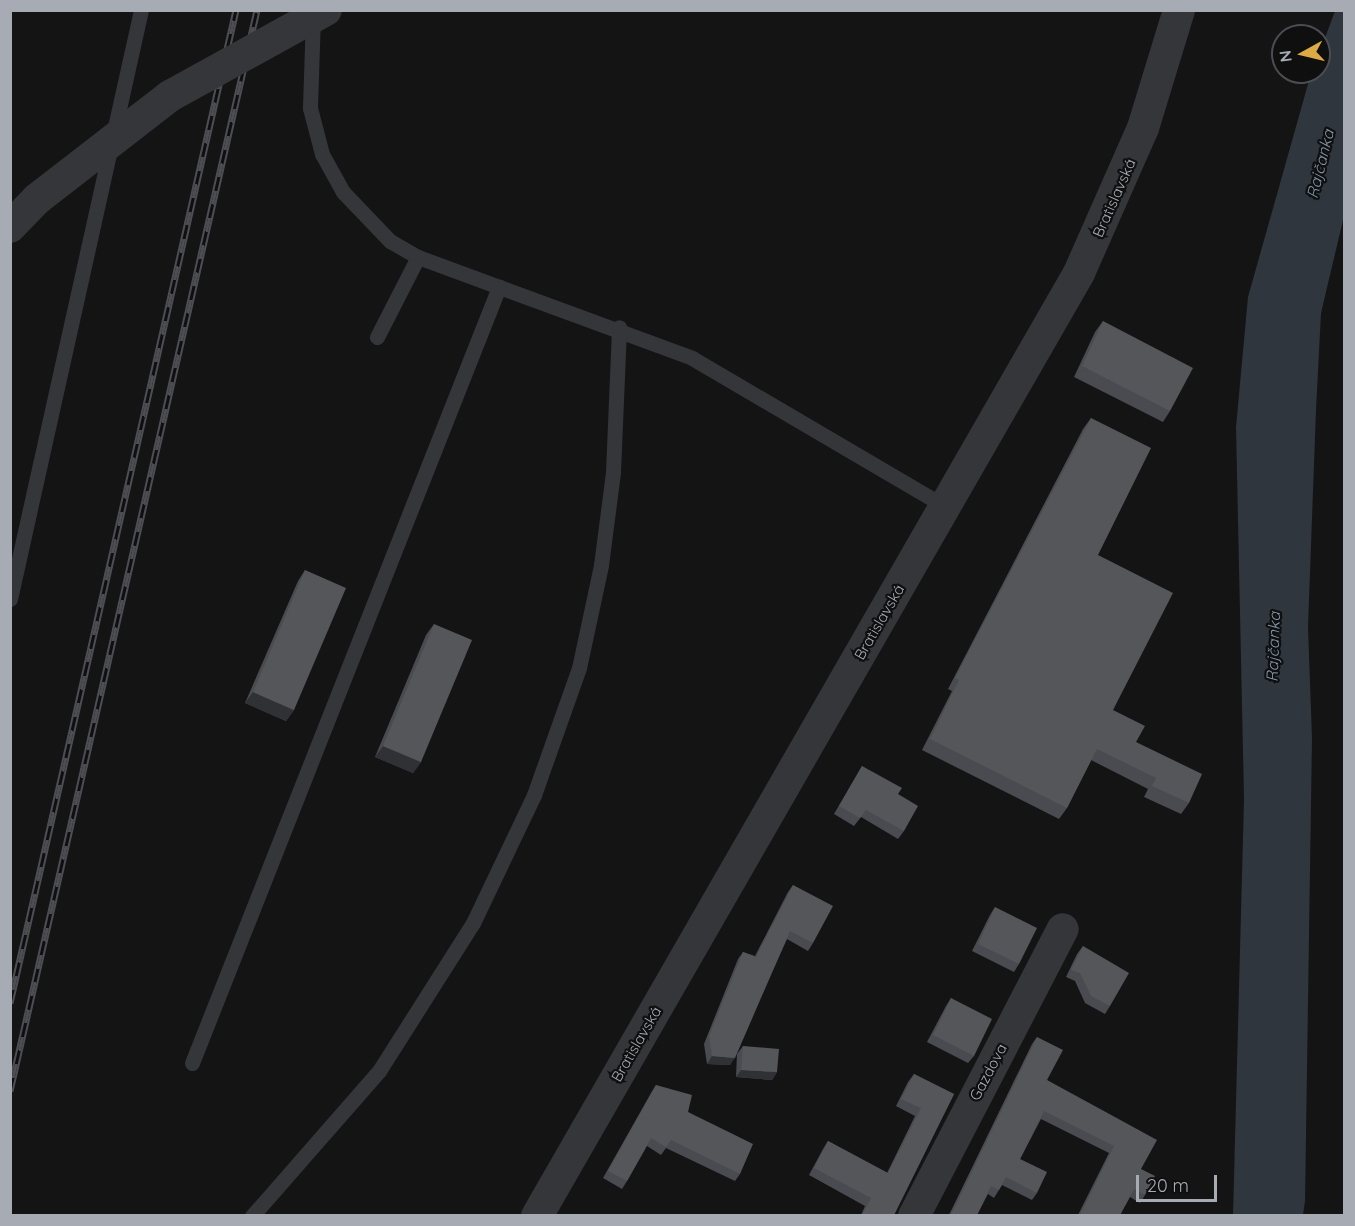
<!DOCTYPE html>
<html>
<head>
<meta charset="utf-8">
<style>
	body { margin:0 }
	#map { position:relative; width:1355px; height:1226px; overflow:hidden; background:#141415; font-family:Quicksand,sans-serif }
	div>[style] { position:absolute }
	.water>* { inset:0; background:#2f363d }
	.service>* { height:15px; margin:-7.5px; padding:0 7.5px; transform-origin:7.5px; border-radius:7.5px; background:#35363a }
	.minor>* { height:32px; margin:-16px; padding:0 16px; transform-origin:16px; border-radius:16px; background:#35363a }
	.rail>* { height:7px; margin-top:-3.5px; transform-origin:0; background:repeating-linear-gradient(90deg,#0f0f10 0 14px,#4d4e53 0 28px); box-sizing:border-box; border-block:2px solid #4d4e53 }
	.minor-bridge>* { height:32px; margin:-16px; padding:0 16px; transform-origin:16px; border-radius:16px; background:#35363a }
	.wall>* { inset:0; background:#4a4b50 }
	.shaded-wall>* { inset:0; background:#303134 }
	.building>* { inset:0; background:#54565a }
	span { translate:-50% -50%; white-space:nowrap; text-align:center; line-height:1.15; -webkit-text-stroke:4.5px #0f0f10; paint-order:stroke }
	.street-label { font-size:15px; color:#a7abb4 }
	.water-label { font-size:16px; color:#8298ac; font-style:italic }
	.frame { position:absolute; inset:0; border:12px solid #a7abb4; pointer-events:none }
	.north { position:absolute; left:1271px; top:24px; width:60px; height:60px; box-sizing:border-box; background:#0f0f10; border:2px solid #4c4d52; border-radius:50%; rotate:262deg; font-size:16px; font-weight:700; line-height:24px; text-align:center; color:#a7abb4 }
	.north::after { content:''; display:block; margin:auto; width:21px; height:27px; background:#ddab44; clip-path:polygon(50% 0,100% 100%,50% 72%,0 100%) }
	.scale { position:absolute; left:1136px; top:1175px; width:81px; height:27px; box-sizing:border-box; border:3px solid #a7abb4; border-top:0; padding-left:8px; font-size:18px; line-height:21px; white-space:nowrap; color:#a7abb4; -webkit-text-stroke:4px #0f0f10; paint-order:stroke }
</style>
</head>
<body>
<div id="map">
	<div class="water">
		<i style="clip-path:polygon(1335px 11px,1344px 11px,1344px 216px,1321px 313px,1316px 410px,1308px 627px,1312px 738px,1305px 1201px,1303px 1215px,1233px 1215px,1244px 799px,1236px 427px,1248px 297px,1310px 77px,1319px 72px,1319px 54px)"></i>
	</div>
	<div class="service">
		<i style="left:313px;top:16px;width:92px;rotate:91.9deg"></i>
		<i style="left:310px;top:108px;width:48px;rotate:75.4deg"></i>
		<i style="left:322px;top:154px;width:43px;rotate:61.1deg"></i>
		<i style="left:343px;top:192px;width:68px;rotate:46.2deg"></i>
		<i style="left:390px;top:241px;width:32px;rotate:30deg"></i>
		<i style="left:418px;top:257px;width:292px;rotate:20.2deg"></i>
		<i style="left:692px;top:358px;width:294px;rotate:30.4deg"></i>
		<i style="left:377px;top:337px;width:90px;rotate:-62.9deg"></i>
		<i style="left:10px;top:599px;width:603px;rotate:-77.46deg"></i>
		<i style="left:192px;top:1063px;width:835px;rotate:-68.42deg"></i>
		<i style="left:252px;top:1216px;width:193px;rotate:-48.8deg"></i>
		<i style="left:379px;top:1071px;width:175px;rotate:-57.6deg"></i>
		<i style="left:473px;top:923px;width:142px;rotate:-64.5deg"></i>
		<i style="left:534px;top:795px;width:135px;rotate:-70.5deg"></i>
		<i style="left:579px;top:668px;width:105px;rotate:-77.9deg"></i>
		<i style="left:601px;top:565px;width:94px;rotate:-82.6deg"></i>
		<i style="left:613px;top:472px;width:145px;rotate:-87.6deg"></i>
	</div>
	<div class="minor">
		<i style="left:10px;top:227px;width:39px;rotate:-46deg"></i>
		<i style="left:537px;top:1216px;width:1088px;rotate:-60.11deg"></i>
		<i style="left:1079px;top:273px;width:158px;rotate:-66.2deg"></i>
		<i style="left:1143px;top:128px;width:123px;rotate:-73deg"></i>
		<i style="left:914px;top:1216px;width:323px;rotate:-62.6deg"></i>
	</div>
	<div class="rail">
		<i style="left:10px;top:1003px;width:1018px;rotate:-77.18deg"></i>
		<i style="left:10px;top:1091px;width:1109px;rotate:-77.13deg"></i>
	</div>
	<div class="minor-bridge">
		<i style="left:37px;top:199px;width:168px;rotate:-37.8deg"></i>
		<i style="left:170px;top:96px;width:178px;rotate:-28.9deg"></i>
	</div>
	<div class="wall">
		<i style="clip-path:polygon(1103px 321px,1170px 411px,1163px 422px,1074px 377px,1095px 332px)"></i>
		<i style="clip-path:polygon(1091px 418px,1098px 555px,1113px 710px,1136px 742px,1189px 803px,1181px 814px,1144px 797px,1148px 789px,1091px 760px,1067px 808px,1059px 819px,922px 750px,952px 691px,948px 689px,1083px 429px)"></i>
		<i style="clip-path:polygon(305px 570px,294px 710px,286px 721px,245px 703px,298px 581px)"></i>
		<i style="clip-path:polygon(434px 624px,421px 762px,413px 773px,375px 757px,426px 635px)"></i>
		<i style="clip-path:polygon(862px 766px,898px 794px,904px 831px,898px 839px,861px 817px,854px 826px,834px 814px)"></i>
		<i style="clip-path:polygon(793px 885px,813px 943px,808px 951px,787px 939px,730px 1065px,707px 1064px,704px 1044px,738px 959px,743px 952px,755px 956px,788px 892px)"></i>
		<i style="clip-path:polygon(995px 907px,1019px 964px,1014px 972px,972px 951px,990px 915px)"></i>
		<i style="clip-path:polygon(1083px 946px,1110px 1006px,1105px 1014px,1085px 1003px,1075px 981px,1066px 977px,1077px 954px)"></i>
		<i style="clip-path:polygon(951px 998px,974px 1056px,968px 1063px,927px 1042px,946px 1006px)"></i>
		<i style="clip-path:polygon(1037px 1037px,1047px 1080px,1141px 1169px,1145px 1195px,1140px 1203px,1130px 1197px,1120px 1215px,1078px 1215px,1109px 1153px,1041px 1119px,1020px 1159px,1037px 1193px,1032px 1200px,1002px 1185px,994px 1198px,988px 1194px,977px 1215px,949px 1215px,1032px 1044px)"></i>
		<i style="clip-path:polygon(743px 1046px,777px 1072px,772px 1080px,736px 1077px,737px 1054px)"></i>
		<i style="clip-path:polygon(914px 1074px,954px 1094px,894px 1215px,861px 1215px,865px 1206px,809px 1175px,823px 1149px,828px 1141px,887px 1173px,915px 1116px,896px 1106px,908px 1082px)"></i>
		<i style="clip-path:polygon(656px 1085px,688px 1112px,740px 1174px,735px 1181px,666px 1148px,661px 1155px,647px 1146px,627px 1181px,622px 1189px,603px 1178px,651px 1093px)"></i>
	</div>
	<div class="shaded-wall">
		<i style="clip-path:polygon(253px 692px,294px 710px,286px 721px,245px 703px)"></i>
		<i style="clip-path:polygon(383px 746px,421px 762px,413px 773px,375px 757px)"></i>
		<i style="clip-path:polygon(712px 1056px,735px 1058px,730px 1065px,707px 1064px)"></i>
		<i style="clip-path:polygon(741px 1070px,777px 1072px,772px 1080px,736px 1077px)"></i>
	</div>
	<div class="building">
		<i style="clip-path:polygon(1103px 321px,1193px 368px,1170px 411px,1082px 366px)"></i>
		<i style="clip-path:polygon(1091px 418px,1151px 448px,1098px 555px,1173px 593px,1113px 710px,1145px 726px,1136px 742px,1202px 774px,1189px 803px,1152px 786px,1156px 778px,1097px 749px,1067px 808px,930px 739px,959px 680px,955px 678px)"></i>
		<i style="clip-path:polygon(305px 570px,346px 588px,294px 710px,253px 692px)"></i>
		<i style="clip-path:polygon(434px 624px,472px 640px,421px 762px,383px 746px)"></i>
		<i style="clip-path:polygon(862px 766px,902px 788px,898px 794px,918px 806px,904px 831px,866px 810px,860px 818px,839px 806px)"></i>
		<i style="clip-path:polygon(793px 885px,833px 906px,813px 943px,790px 931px,735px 1058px,712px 1056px,709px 1036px,743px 952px,756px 957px)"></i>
		<i style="clip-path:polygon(995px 907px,1037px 928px,1019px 964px,978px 944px)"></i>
		<i style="clip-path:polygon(1083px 946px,1129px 973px,1110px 1006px,1091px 996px,1080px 973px,1071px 970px)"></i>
		<i style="clip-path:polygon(951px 998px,992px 1019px,974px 1056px,933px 1035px)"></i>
		<i style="clip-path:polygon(1037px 1037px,1063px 1050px,1047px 1080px,1157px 1140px,1141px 1169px,1155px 1176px,1145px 1195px,1134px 1189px,1120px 1215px,1080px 1215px,1114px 1146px,1044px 1111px,1020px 1159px,1047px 1172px,1037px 1193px,1006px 1177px,999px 1190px,991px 1186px,977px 1215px,951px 1215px)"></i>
		<i style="clip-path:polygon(743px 1046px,779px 1049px,777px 1072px,741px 1070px)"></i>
		<i style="clip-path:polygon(914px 1074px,954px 1094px,894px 1215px,862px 1215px,871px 1198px,814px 1168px,828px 1141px,888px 1173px,921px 1108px,901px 1099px)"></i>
		<i style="clip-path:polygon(656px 1085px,692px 1095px,688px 1112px,753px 1144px,740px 1174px,671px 1140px,666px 1147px,651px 1138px,627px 1181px,608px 1171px)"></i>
	</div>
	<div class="street-label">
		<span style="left:1114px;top:198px;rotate:-66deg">Bratislavská</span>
		<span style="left:879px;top:622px;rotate:-60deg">Bratislavská</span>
		<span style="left:636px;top:1044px;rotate:-60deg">Bratislavská</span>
		<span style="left:988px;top:1072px;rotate:-62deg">Gazdova</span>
	</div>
	<div class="water-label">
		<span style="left:1320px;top:164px;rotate:-76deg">Rajčanka</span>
		<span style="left:1273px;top:647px;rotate:-88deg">Rajčanka</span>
	</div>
	<div class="frame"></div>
	<div class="north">N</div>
	<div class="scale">20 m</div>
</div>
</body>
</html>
